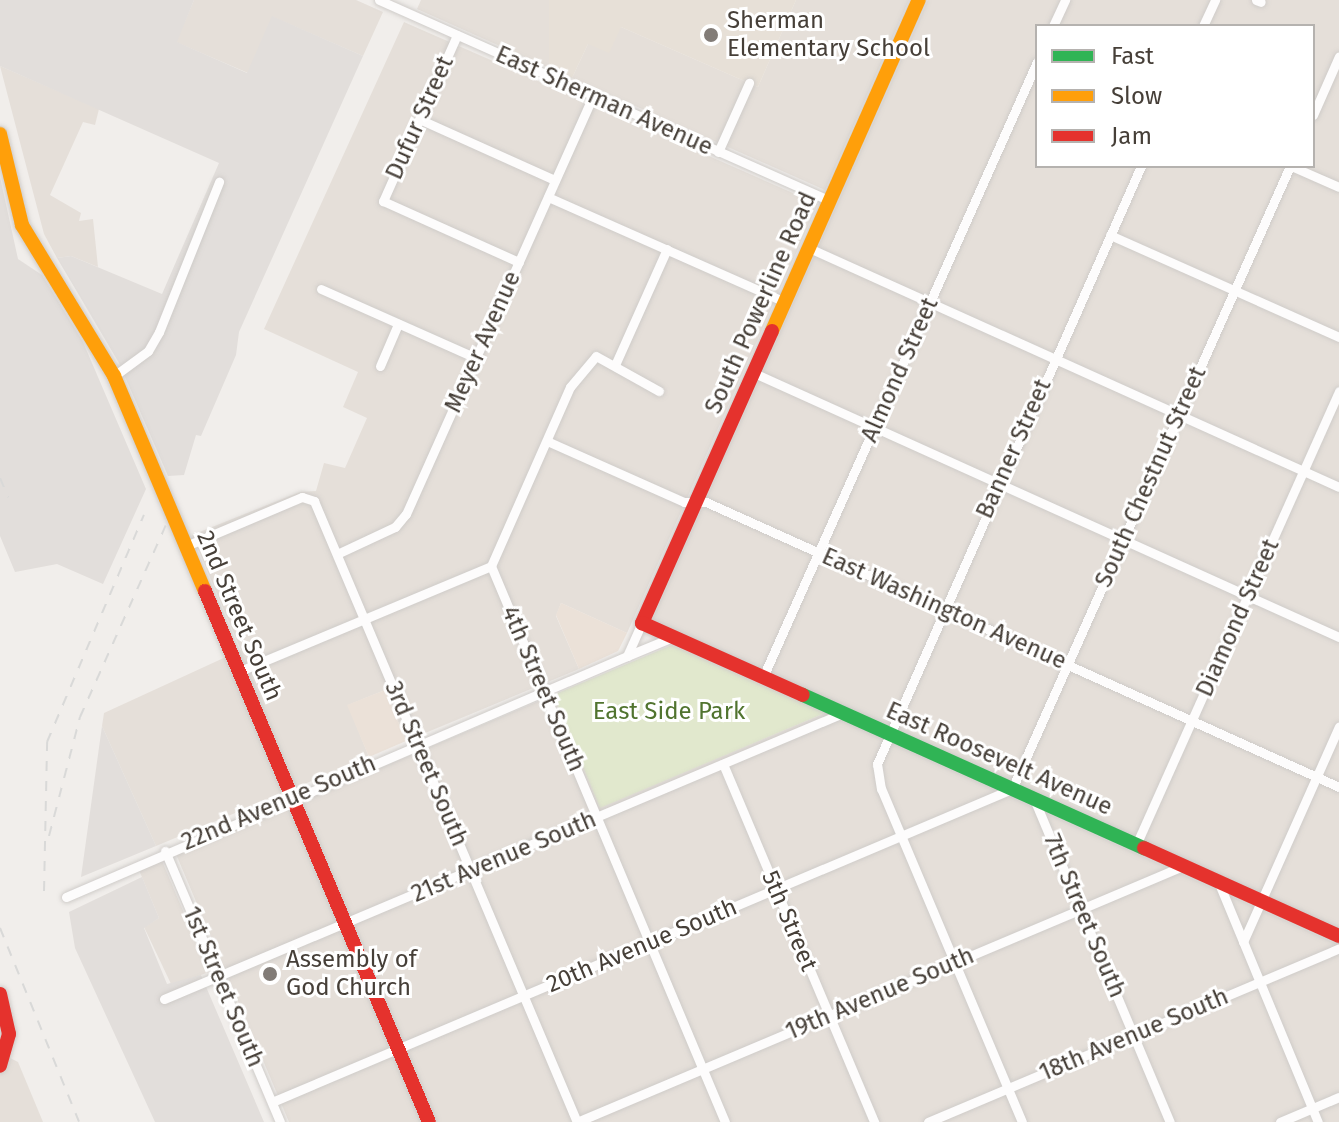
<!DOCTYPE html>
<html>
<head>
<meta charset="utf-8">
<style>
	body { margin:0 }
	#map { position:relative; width:1339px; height:1122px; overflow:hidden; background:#f1eeeb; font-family:"Fira Sans",sans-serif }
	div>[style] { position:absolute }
	.residential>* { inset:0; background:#e5dfd9 }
	.commercial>* { inset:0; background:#ebe1d8 }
	.industrial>* { inset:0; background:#e2dedb }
	.education>* { inset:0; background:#e7e0d7 }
	.green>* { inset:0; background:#e1e8cd }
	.roads { filter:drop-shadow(0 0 2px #cfccc9) drop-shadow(0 0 2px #cfccc9) }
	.street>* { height:9px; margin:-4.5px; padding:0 4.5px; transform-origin:4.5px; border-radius:4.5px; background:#fdfcfc }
	.fast>* { height:14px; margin:-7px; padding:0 7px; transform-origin:7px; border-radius:7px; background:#30b455 }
	.slow>* { height:14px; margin:-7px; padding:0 7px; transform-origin:7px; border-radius:7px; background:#ff9f0a }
	.jam>* { height:14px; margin:-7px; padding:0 7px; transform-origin:7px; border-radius:7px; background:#e5322d }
	.rail>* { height:2px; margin-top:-1px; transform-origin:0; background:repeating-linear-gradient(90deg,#d9d9d8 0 10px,transparent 0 20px) }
	.dots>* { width:22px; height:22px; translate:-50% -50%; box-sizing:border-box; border:4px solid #fff; border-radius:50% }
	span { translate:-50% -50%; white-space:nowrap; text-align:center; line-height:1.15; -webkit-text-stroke:6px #fff; paint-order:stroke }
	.poi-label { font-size:24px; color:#463f38 }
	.left { translate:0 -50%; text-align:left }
	.street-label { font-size:24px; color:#463f38 }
	.park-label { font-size:24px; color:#51742f }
	.legend { position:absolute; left:1035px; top:24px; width:280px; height:144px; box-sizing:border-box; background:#fff; border:2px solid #b5b2af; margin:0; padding:10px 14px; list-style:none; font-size:24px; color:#463f38 }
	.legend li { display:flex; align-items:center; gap:16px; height:40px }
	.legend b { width:40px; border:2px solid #b5b2af }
</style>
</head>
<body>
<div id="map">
	<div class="residential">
		<i style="clip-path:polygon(194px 0,356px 0,383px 12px,363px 56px,273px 17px,248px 73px,176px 42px)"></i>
		<i style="clip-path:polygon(421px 0,549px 0,549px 68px,417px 9px)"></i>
		<i style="clip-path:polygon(796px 0,909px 0,825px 190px,572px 78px,588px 44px,621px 27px,758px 87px)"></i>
		<i style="clip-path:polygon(evenodd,928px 0,1339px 0,1339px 929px,652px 620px,928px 0,1037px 26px,1313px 26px,1313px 166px,1037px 166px,1037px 26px)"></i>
		<i style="clip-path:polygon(404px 22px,818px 204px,627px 633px,561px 603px,556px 616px,579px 669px,406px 741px,385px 690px,348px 705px,369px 757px,156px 846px,102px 726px,104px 713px,241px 650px,192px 535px,300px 492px,316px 491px,324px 463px,345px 468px,367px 418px,343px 407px,358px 372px,264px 329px)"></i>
		<i style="clip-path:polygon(0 66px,99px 109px,95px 125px,83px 122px,50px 195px,81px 213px,79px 221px,93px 219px,98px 267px,71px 256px,57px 258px,44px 234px)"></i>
		<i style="clip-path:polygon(553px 695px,600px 807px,825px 713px,1339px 945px,1339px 1122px,289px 1122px,176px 854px)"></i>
		<i style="clip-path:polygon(162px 861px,209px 972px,172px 986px,144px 927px,159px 918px,139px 870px)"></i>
		<i style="clip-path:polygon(0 1053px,18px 1062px,43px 1122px,0 1122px)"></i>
	</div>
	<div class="commercial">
		<i style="clip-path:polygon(561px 603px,627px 633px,618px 651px,579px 669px,556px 615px)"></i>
		<i style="clip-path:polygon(385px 690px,406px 741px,369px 757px,347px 705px)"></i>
	</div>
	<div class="industrial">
		<i style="clip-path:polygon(0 0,194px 0,177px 42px,247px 73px,272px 16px,363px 56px,239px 332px,236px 355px,201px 436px,196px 435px,184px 475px,168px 476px,119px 363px,57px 258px,71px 256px,162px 294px,219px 163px,0 66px)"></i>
		<i style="clip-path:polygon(0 177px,18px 259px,42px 275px,83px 342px,146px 489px,103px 584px,57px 564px,15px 572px,0 536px)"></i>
		<i style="clip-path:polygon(102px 726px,156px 846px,81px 877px)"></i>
		<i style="clip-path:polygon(142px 877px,159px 918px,144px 928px,167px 984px,201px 975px,264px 1122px,155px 1122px,75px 948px,69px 912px)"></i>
	</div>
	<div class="education">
		<i style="clip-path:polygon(549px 0,796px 0,758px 87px,621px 27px,609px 53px,588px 44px,572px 78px,549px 68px)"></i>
	</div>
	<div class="green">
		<i style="clip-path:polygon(672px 645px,825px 713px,600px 808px,553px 695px)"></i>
	</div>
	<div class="roads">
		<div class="street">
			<i style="left:379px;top:0;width:494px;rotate:24deg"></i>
			<i style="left:1256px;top:0;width:5px;rotate:22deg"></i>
			<i style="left:1053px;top:26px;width:29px;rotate:-65deg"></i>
			<i style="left:1203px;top:26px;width:29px;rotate:-65deg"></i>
			<i style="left:457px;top:35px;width:182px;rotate:114deg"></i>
			<i style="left:383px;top:201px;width:149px;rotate:24.2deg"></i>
			<i style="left:1313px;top:115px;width:64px;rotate:-66.2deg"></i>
			<i style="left:419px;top:119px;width:149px;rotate:24.2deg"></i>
			<i style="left:718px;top:152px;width:76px;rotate:-65.8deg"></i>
			<i style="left:1291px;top:166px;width:52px;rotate:23.6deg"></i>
			<i style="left:548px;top:197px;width:259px;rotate:23.9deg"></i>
			<i style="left:1110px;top:235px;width:251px;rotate:24deg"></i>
			<i style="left:809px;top:248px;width:581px;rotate:24.27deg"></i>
			<i style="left:321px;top:289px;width:170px;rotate:24deg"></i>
			<i style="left:615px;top:365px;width:127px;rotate:-65.9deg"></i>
			<i style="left:380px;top:366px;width:46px;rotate:-66.8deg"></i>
			<i style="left:754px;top:373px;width:642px;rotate:24.29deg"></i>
			<i style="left:114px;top:376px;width:42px;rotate:-36.3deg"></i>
			<i style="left:148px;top:351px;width:22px;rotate:-60deg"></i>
			<i style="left:159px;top:332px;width:162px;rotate:-68.2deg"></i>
			<i style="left:547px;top:441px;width:150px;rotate:24deg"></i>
			<i style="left:684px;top:502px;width:22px"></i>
			<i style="left:706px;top:502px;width:694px;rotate:24.24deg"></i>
			<i style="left:186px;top:546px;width:126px;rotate:-22.9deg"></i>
			<i style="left:302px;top:497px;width:13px;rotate:18deg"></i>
			<i style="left:314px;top:501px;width:674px;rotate:67.05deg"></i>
			<i style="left:337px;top:554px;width:64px;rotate:-25deg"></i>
			<i style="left:395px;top:527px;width:17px;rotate:-50deg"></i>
			<i style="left:406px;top:514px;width:458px;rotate:-65.9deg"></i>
			<i style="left:491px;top:566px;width:603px;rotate:67.18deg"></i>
			<i style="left:491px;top:566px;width:196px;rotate:-66.2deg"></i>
			<i style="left:570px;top:387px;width:40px;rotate:-50deg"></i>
			<i style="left:596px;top:356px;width:72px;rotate:29.1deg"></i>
			<i style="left:627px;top:656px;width:50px;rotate:-22.4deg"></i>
			<i style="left:240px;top:671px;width:272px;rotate:-22.7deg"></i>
			<i style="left:763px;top:677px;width:673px;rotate:-65.99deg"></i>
			<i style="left:723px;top:764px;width:389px;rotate:67.1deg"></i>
			<i style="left:1034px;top:799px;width:350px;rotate:67.2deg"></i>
			<i style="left:1136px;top:845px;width:497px;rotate:-65.9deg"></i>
			<i style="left:165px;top:851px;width:294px;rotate:67deg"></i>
			<i style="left:1218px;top:881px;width:261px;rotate:67.5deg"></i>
			<i style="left:66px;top:897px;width:611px;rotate:-23.25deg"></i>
			<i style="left:627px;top:656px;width:36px;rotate:-66deg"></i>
			<i style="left:1243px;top:942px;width:236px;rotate:-66deg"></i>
			<i style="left:164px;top:999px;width:737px;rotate:-22.84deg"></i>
			<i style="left:272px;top:1102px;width:803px;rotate:-22.93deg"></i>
			<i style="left:1012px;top:789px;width:682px;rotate:-65.95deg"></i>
			<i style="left:577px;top:1122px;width:658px;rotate:-22.9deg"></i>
			<i style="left:928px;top:1122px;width:446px;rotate:-22.9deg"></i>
			<i style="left:1022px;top:1122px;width:362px;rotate:-112.9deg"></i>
			<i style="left:881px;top:789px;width:25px;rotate:-99deg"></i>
			<i style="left:877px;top:764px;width:654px;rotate:-66.18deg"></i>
			<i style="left:1280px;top:1122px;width:64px;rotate:-23deg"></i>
		</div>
		<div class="fast">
			<i style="left:803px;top:695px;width:374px;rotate:24.2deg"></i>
		</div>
		<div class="slow">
			<i style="left:0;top:134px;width:94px;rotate:76.4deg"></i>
			<i style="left:22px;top:225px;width:177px;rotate:58.6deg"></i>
			<i style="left:114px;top:376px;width:233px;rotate:67.1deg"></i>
			<i style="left:772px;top:331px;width:362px;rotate:-66.1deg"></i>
		</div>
		<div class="jam">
			<i style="left:772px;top:331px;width:320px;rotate:114deg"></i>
			<i style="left:642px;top:623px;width:176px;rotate:24.1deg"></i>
			<i style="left:205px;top:591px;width:576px;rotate:67.13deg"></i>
			<i style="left:1144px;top:848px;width:214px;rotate:24.3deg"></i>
			<i style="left:0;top:994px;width:41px;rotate:77.3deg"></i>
			<i style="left:9px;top:1034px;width:33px;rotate:106deg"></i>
		</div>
	</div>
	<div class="rail">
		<i style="left:0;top:478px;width:21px;rotate:67deg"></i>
		<i style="left:49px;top:836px;width:123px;rotate:-75.4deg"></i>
		<i style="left:80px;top:717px;width:210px;rotate:-65.9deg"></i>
		<i style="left:44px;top:891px;width:149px;rotate:-88.8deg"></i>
		<i style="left:47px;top:742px;width:247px;rotate:-66.9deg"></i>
		<i style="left:0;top:928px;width:209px;rotate:67.8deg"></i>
	</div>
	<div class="dots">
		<i style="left:711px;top:35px;background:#827c77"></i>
		<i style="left:270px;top:974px;background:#827c77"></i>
	</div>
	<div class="poi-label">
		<span class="left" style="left:727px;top:35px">Sherman<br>Elementary School</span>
		<span class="left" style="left:286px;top:974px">Assembly of<br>God Church</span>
	</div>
	<div class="street-label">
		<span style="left:604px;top:101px;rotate:24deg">East Sherman Avenue</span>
		<span style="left:420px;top:118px;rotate:-66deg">Dufur Street</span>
		<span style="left:761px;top:303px;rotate:-66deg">South Powerline Road</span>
		<span style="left:483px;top:342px;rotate:-66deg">Meyer Avenue</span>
		<span style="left:900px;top:370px;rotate:-66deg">Almond Street</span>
		<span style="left:1014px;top:449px;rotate:-66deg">Banner Street</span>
		<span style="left:1151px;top:477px;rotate:-66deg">South Chestnut Street</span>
		<span style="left:944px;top:609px;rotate:24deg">East Washington Avenue</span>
		<span style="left:239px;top:616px;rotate:67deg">2nd Street South</span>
		<span style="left:1238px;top:618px;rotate:-66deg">Diamond Street</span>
		<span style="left:543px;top:689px;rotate:67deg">4th Street South</span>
		<span style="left:999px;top:759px;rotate:24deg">East Roosevelt Avenue</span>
		<span style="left:426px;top:764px;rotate:67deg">3rd Street South</span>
		<span style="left:279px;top:803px;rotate:-23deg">22nd Avenue South</span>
		<span style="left:504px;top:857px;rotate:-23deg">21st Avenue South</span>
		<span style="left:1084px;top:916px;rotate:67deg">7th Street South</span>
		<span style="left:789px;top:921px;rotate:67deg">5th Street</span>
		<span style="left:642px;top:946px;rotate:-23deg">20th Avenue South</span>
		<span style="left:223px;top:987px;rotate:67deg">1st Street South</span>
		<span style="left:880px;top:994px;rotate:-23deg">19th Avenue South</span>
		<span style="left:1134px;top:1035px;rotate:-23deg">18th Avenue South</span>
	</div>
	<div class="park-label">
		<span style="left:669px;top:712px">East Side Park</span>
	</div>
	<ul class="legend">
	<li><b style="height:10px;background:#30b455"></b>Fast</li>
	<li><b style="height:10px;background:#ff9f0a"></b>Slow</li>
	<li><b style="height:10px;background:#e5322d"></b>Jam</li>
	</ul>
</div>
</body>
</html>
